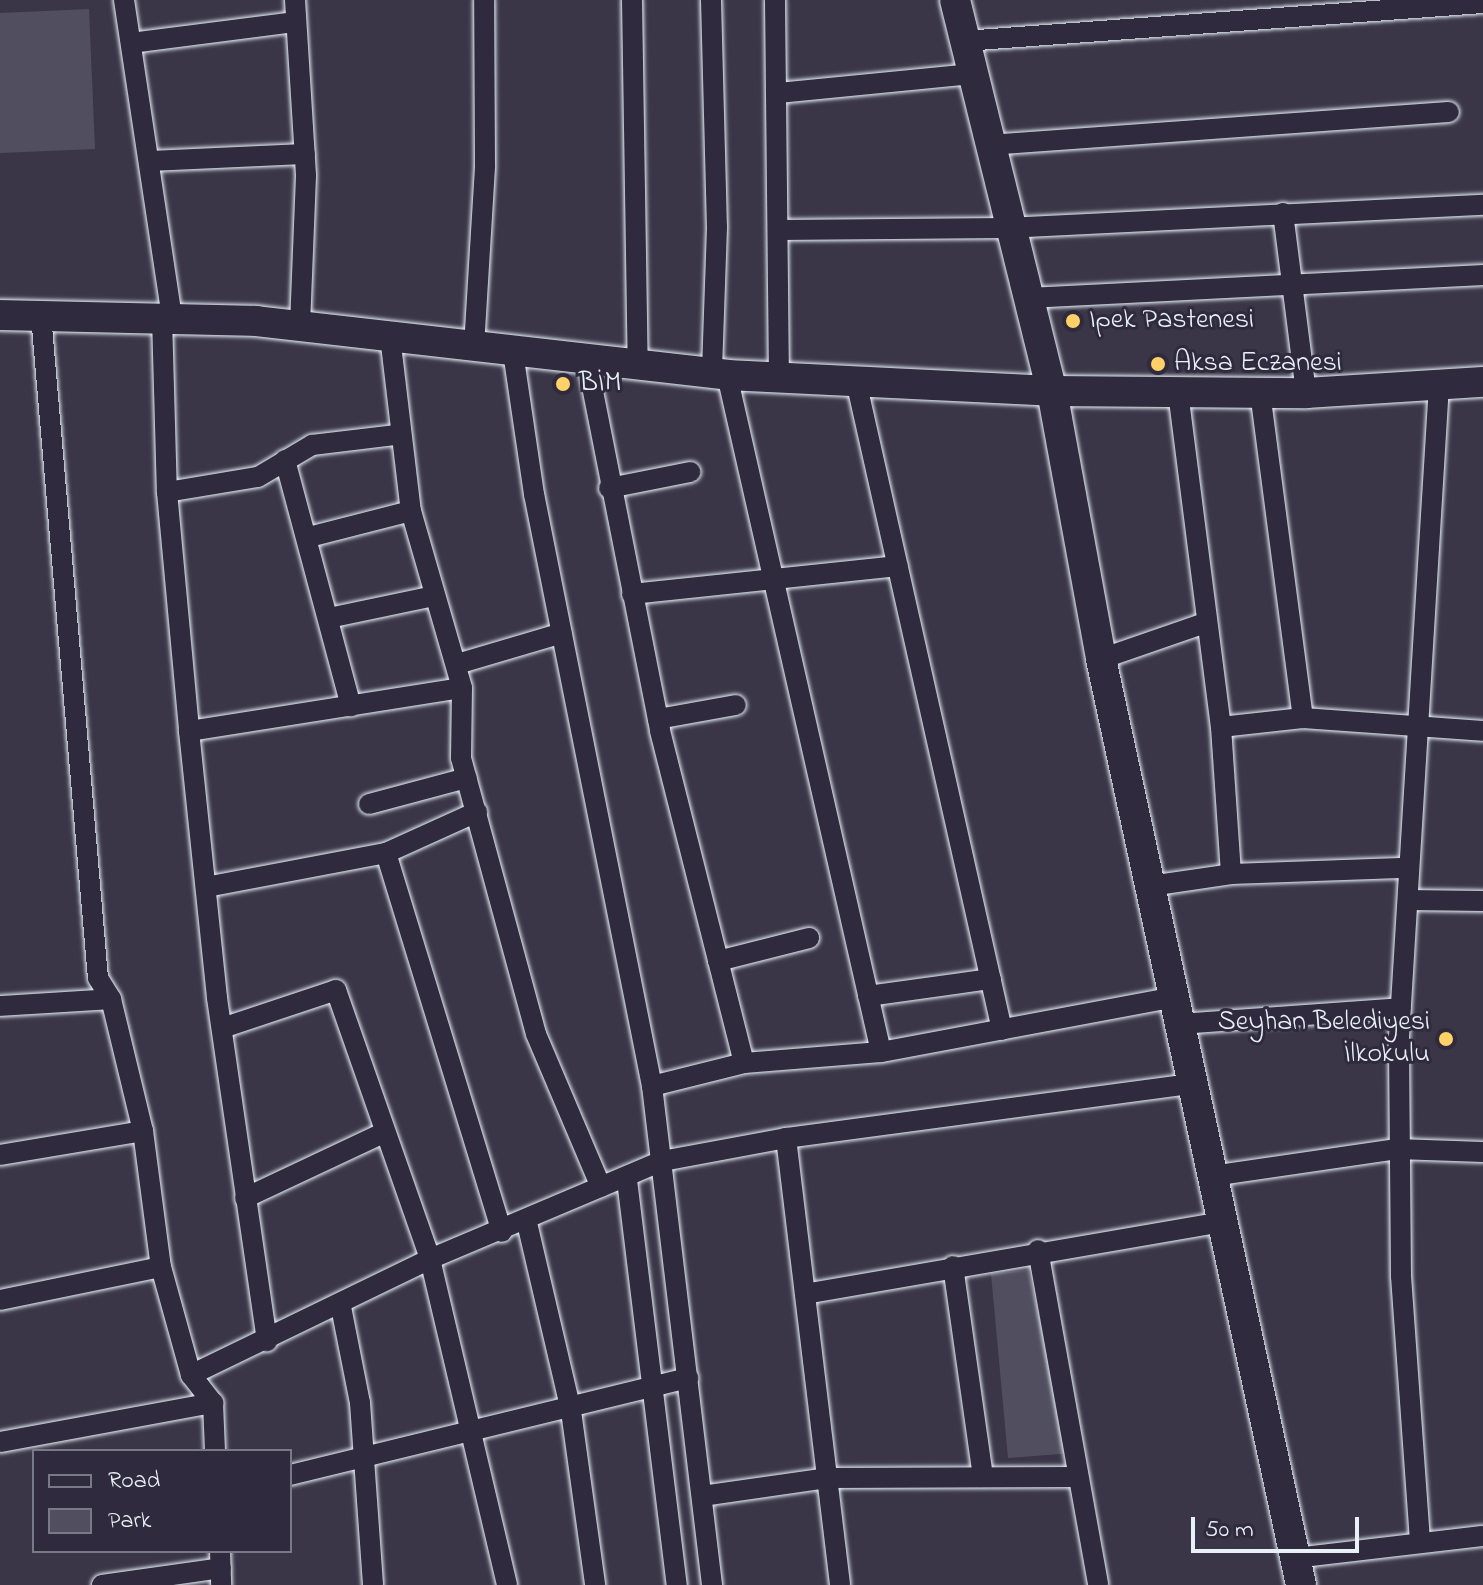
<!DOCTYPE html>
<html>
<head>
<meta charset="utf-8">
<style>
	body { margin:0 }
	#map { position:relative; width:1483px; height:1585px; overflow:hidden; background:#3a3648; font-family:"Indie Flower",sans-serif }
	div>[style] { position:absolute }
	.green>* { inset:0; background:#504e5f }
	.roads { filter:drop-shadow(0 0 2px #e8f1f8) drop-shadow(0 0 2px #e8f1f8) }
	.street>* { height:20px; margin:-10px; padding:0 10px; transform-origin:10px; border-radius:10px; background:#2f2a3d }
	.secondary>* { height:30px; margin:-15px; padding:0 15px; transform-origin:15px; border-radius:15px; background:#2f2a3d }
	.dots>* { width:22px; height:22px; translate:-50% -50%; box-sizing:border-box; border:4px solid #2f2a3d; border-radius:50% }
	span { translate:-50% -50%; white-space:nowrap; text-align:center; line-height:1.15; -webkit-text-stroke:6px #2f2a3d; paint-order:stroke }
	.poi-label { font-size:28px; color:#e8f1f8 }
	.left { translate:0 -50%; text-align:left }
	.right { translate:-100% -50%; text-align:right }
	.legend { position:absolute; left:32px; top:1449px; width:260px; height:104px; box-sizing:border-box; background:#2f2a3d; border:2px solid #797a88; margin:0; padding:10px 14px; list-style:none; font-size:24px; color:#e8f1f8 }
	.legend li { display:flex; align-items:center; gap:16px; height:40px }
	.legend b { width:40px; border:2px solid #797a88 }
	.scale { position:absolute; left:1191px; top:1517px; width:168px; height:36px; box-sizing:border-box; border:4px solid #e8f1f8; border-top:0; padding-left:10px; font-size:24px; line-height:28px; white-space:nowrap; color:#e8f1f8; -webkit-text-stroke:6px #2f2a3d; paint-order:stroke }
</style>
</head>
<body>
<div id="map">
	<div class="green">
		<i style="clip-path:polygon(89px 9px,95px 149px,0 153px,0 13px)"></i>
		<i style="clip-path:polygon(1028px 1270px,1072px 1453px,1008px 1458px,991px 1274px)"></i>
	</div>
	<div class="roads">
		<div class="street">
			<i style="left:124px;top:0;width:322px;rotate:81.4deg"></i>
			<i style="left:295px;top:0;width:176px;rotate:86.4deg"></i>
			<i style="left:306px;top:176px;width:150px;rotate:92.3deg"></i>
			<i style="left:632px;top:0;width:367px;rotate:89.1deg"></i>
			<i style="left:711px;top:0;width:227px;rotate:88.5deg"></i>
			<i style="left:717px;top:227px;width:146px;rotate:92deg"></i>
			<i style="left:775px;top:0;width:377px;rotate:89.4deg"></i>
			<i style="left:964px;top:41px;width:520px;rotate:-4.19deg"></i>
			<i style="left:131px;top:43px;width:166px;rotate:-7.3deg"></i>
			<i style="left:778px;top:93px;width:195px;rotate:-5.6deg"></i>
			<i style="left:988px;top:145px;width:462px;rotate:-4.1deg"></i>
			<i style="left:149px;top:161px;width:156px;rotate:-2.6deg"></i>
			<i style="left:1283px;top:213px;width:181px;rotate:82.7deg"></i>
			<i style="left:779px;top:230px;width:227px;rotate:-0.5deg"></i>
			<i style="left:1006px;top:228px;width:478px;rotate:-2.8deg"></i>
			<i style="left:1028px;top:298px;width:456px;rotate:-2.9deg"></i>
			<i style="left:41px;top:315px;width:665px;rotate:85.09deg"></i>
			<i style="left:98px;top:978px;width:25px;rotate:58deg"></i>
			<i style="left:111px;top:999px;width:136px;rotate:76.4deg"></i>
			<i style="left:143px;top:1131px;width:137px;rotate:82.5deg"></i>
			<i style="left:161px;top:1267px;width:112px;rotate:74.5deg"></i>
			<i style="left:191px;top:1375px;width:36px;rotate:52deg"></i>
			<i style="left:213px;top:1403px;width:48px;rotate:87.6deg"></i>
			<i style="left:162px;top:317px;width:175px;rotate:88.4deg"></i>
			<i style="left:167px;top:492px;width:240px;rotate:84.7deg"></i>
			<i style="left:189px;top:731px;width:268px;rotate:84deg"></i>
			<i style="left:217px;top:998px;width:347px;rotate:81.7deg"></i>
			<i style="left:390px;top:336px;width:176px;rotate:83.2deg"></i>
			<i style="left:411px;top:511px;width:184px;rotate:73.9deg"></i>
			<i style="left:462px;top:688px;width:70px;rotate:90.8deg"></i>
			<i style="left:461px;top:758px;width:286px;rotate:74.8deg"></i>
			<i style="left:536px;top:1034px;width:166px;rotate:67deg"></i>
			<i style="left:474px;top:347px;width:182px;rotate:-86.5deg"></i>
			<i style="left:485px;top:165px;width:165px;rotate:-90.3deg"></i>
			<i style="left:513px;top:352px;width:144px;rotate:81.6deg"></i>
			<i style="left:534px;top:494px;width:604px;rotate:78.73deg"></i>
			<i style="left:652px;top:1086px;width:503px;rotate:83.14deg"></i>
			<i style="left:587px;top:361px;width:377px;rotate:78.8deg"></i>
			<i style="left:660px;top:731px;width:342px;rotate:75.8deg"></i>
			<i style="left:727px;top:375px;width:694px;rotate:77.18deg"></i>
			<i style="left:856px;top:381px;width:665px;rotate:77.32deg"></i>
			<i style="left:1178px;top:392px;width:338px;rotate:82.7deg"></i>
			<i style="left:1221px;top:727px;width:147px;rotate:86.1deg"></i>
			<i style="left:1260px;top:392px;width:329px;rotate:82.5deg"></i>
			<i style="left:285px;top:460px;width:255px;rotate:75deg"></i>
			<i style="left:609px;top:488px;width:83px;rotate:-11.2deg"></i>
			<i style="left:167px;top:492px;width:92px;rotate:-9.4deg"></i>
			<i style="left:258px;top:477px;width:63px;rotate:-30.7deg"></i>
			<i style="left:312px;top:445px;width:85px;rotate:-6.8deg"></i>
			<i style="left:309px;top:537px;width:105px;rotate:-14.3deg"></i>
			<i style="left:632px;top:594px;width:267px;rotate:-6deg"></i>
			<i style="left:329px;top:618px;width:107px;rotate:-11.8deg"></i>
			<i style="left:1101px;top:659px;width:110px;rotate:-19.1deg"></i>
			<i style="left:457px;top:664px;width:109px;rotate:-16.4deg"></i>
			<i style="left:658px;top:719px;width:79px;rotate:-10.2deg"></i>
			<i style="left:1221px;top:727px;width:82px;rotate:-6.3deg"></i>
			<i style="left:1303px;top:718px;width:180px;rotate:4.1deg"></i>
			<i style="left:189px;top:731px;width:276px;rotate:-9deg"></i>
			<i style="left:369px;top:804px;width:101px;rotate:-14.9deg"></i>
			<i style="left:386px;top:853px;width:396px;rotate:73deg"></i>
			<i style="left:1150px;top:886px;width:82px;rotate:-8.4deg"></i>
			<i style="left:1231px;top:874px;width:176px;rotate:-2deg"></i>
			<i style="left:206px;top:887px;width:183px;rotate:-10.7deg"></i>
			<i style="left:386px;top:853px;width:100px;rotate:-24.3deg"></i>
			<i style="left:1408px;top:900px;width:75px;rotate:0.8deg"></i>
			<i style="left:718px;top:961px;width:94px;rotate:-14.2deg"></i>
			<i style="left:868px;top:996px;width:124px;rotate:-7.9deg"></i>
			<i style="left:0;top:1006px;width:111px;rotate:-3.6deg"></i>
			<i style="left:1179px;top:1024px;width:222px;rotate:-4.1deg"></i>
			<i style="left:222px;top:1028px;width:120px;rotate:-18.4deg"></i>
			<i style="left:336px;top:990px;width:285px;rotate:70.7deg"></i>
			<i style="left:430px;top:1259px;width:335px;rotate:76.7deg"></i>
			<i style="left:652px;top:1086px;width:95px;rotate:-14deg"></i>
			<i style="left:744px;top:1063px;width:137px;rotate:-4.6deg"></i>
			<i style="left:881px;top:1052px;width:298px;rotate:-10.6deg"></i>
			<i style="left:786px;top:1138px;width:450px;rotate:83.1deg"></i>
			<i style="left:0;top:1155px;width:145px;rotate:-9.5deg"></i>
			<i style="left:1212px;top:1176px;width:187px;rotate:-8.3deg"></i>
			<i style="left:1397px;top:1149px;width:86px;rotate:2deg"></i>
			<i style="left:627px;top:1180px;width:408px;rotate:83deg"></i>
			<i style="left:245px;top:1198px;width:150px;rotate:-25.2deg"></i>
			<i style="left:527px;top:1223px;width:193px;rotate:76.8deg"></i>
			<i style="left:571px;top:1411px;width:176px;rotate:82.1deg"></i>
			<i style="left:1038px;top:1250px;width:340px;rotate:79.8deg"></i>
			<i style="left:953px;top:1266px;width:213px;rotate:81.9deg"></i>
			<i style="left:805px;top:1294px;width:423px;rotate:-9.8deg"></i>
			<i style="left:0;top:1300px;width:164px;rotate:-11.6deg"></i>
			<i style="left:341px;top:1307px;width:98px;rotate:78.8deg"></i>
			<i style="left:360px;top:1403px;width:182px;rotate:85.9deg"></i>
			<i style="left:191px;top:1375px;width:266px;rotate:-25.9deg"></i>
			<i style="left:430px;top:1259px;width:252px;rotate:-22.9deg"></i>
			<i style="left:662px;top:1161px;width:126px;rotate:-10.5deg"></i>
			<i style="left:786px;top:1138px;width:410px;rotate:-7.6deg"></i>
			<i style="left:0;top:1442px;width:217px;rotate:-10.4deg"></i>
			<i style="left:290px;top:1475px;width:410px;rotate:-13.7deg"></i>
			<i style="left:702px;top:1496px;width:126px;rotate:-8.2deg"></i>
			<i style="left:827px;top:1478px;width:251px;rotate:-0.2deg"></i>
			<i style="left:1420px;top:1541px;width:266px;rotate:-94.1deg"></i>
			<i style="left:1401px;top:1276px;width:239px;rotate:-90.5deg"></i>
			<i style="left:1399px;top:1037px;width:653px;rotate:-86.49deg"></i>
			<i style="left:220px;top:1551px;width:34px;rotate:88deg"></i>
			<i style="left:1295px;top:1558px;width:189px;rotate:-6.7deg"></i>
			<i style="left:102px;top:1585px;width:120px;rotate:-8.1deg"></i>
		</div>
		<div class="secondary">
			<i style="left:955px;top:0;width:403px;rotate:76.1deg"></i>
			<i style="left:1052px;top:391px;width:272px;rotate:79.6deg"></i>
			<i style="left:1101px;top:659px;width:947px;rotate:77.81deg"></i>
			<i style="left:0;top:315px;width:256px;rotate:1.3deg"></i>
			<i style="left:256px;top:321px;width:474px;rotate:6.5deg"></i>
			<i style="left:727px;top:375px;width:325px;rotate:2.8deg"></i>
			<i style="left:1052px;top:391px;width:254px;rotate:0.5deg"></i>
			<i style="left:1306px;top:393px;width:177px;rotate:-3.6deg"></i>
		</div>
	</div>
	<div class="dots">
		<i style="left:1073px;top:321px;background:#ffd166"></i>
		<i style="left:1158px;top:364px;background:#ffd166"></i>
		<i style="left:563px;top:384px;background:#ffd166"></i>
		<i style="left:1446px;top:1039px;background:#ffd166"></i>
	</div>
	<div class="poi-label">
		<span class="left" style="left:1089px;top:321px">Ipek Pastenesi</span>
		<span class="left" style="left:1174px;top:364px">Aksa Eczanesi</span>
		<span class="left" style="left:579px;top:384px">BİM</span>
		<span class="right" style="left:1430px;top:1039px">Seyhan Belediyesi<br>İlkokulu</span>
	</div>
	<ul class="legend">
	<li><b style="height:10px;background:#2f2a3d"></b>Road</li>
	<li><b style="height:22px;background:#504e5f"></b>Park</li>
	</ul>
	<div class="scale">50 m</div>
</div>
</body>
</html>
